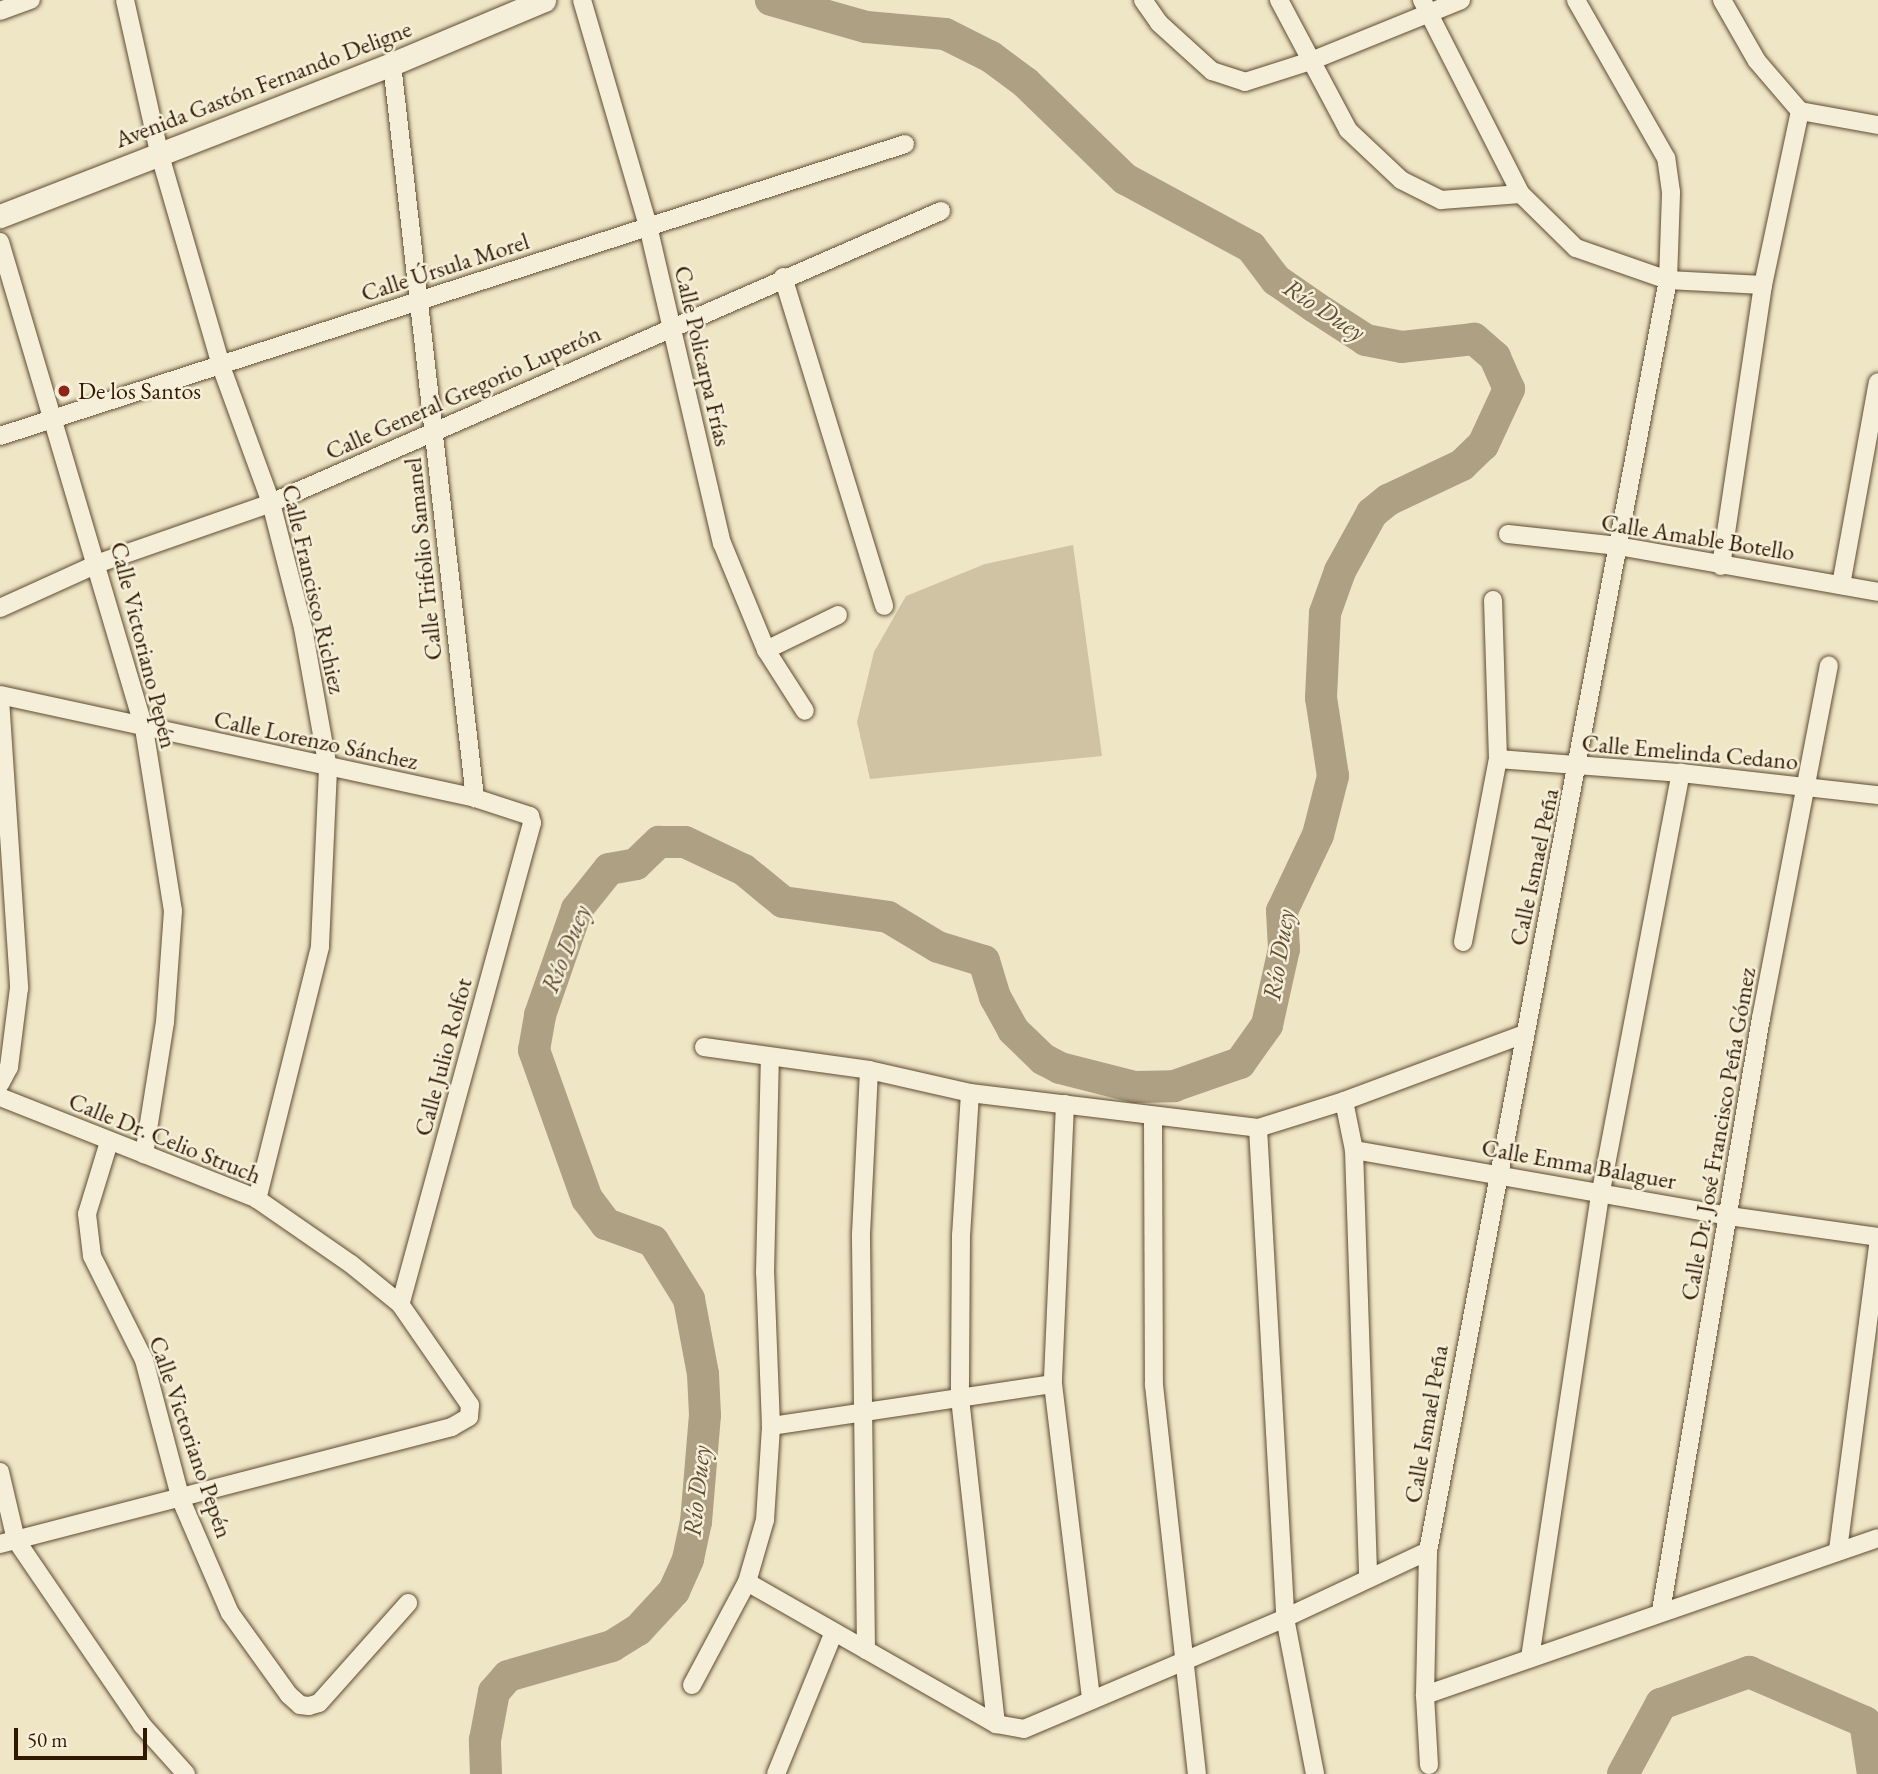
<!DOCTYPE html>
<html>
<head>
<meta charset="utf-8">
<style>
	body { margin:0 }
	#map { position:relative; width:1878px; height:1774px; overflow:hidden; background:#efe6c6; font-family:"EB Garamond",serif }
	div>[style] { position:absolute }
	.green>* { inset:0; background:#cfc3a4 }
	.river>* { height:32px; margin:-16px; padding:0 16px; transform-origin:16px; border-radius:16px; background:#aea083 }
	.roads { filter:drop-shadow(0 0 2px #604c32) drop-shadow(0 0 2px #604c32) }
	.minor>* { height:18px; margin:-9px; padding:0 9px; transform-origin:9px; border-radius:9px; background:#f5efda }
	.tertiary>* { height:23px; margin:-11.5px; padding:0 11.5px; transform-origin:11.5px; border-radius:11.5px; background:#f5efda }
	.dots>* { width:19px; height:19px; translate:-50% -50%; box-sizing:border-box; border:4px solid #f5efda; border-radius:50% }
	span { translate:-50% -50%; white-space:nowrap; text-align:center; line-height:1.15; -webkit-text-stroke:5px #f5efda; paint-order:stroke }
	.street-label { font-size:24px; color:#311900 }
	.poi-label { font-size:24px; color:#311900 }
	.left { translate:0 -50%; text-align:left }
	.water-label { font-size:26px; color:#634f34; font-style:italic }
	.scale { position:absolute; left:14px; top:1728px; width:133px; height:32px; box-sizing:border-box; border:4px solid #311900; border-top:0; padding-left:9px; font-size:21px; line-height:24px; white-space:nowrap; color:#311900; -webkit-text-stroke:5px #f5efda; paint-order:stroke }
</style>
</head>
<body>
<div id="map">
	<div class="green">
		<i style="clip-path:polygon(1073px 545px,1102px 756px,870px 779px,857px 722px,874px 652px,906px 596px,985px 564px)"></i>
	</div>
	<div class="river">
		<i style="left:486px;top:1774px;width:34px;rotate:-92deg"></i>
		<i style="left:485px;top:1740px;width:49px;rotate:-79.4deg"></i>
		<i style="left:494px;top:1692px;width:21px;rotate:-49deg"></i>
		<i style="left:508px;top:1676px;width:108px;rotate:-16.1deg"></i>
		<i style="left:612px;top:1646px;width:31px;rotate:-32deg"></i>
		<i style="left:638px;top:1630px;width:53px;rotate:-47.3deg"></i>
		<i style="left:674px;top:1591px;width:35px;rotate:-66deg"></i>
		<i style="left:688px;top:1559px;width:38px;rotate:-78deg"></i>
		<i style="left:696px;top:1522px;width:107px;rotate:-85.2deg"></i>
		<i style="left:705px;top:1415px;width:41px;rotate:-92.8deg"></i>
		<i style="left:703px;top:1374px;width:76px;rotate:-100.6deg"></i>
		<i style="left:689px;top:1299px;width:68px;rotate:-121.8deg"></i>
		<i style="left:653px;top:1241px;width:50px;rotate:-160.1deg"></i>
		<i style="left:606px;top:1224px;width:31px;rotate:-127deg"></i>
		<i style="left:587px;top:1199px;width:158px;rotate:-109.6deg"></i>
		<i style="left:534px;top:1050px;width:36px;rotate:-80deg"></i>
		<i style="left:540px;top:1015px;width:112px;rotate:-70.8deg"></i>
		<i style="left:577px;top:909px;width:51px;rotate:-51.3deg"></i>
		<i style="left:609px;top:869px;width:27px;rotate:-10deg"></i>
		<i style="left:636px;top:864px;width:32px;rotate:-44deg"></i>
		<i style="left:659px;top:842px;width:26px"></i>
		<i style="left:685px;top:842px;width:65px;rotate:25.4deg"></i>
		<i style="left:744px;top:870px;width:50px;rotate:39.4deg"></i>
		<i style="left:783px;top:902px;width:106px;rotate:8.1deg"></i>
		<i style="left:888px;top:917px;width:58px;rotate:31deg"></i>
		<i style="left:938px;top:947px;width:48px;rotate:16.9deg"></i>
		<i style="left:984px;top:961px;width:38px;rotate:73deg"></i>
		<i style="left:995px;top:997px;width:38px;rotate:61deg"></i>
		<i style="left:1013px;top:1030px;width:42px;rotate:44deg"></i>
		<i style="left:1043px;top:1059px;width:19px;rotate:28deg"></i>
		<i style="left:1060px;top:1068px;width:77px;rotate:14.2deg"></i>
		<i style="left:1135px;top:1087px;width:39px;rotate:-1deg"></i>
		<i style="left:1174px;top:1086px;width:70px;rotate:-19.2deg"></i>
		<i style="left:1240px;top:1063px;width:47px;rotate:-54.6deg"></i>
		<i style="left:1267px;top:1025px;width:78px;rotate:-77.4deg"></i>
		<i style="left:1284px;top:949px;width:38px;rotate:-93deg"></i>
		<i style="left:1282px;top:911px;width:84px;rotate:-64.7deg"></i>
		<i style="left:1318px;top:835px;width:61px;rotate:-75.7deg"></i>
		<i style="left:1333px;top:776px;width:79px;rotate:-98.7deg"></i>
		<i style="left:1321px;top:698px;width:85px;rotate:-87.3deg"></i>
		<i style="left:1325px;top:613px;width:45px;rotate:-70.3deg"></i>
		<i style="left:1340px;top:571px;width:66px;rotate:-61.1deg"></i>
		<i style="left:1372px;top:513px;width:21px;rotate:-39deg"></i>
		<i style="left:1388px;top:500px;width:82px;rotate:-25.3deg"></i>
		<i style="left:1462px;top:465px;width:29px;rotate:-44deg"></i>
		<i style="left:1483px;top:445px;width:62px;rotate:-65.1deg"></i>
		<i style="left:1509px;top:389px;width:35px;rotate:-114deg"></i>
		<i style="left:1495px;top:357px;width:28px;rotate:-139deg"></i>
		<i style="left:1474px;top:339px;width:72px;rotate:173.7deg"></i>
		<i style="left:1402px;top:347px;width:37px;rotate:-169deg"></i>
		<i style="left:1366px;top:340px;width:61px;rotate:-147.1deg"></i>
		<i style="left:1315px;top:307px;width:47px;rotate:-145.3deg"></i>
		<i style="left:1276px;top:280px;width:41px;rotate:-127.1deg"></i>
		<i style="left:1251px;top:247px;width:143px;rotate:-151.6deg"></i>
		<i style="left:1125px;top:179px;width:138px;rotate:-135.9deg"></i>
		<i style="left:1026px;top:83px;width:44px;rotate:-143.4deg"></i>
		<i style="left:991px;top:57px;width:51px;rotate:-153.4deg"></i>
		<i style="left:945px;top:34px;width:79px;rotate:-174.9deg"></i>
		<i style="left:866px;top:27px;width:99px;rotate:-164.1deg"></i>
		<i style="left:1623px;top:1774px;width:80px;rotate:-61.5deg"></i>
		<i style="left:1661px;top:1704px;width:94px;rotate:-20deg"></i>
		<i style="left:1749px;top:1672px;width:126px;rotate:23.3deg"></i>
		<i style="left:1865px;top:1722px;width:53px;rotate:81.3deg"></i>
	</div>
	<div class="roads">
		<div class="minor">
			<i style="left:125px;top:0;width:156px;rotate:77.4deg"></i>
			<i style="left:159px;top:152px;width:223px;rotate:73.8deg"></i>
			<i style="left:221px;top:366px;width:146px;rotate:69.9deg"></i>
			<i style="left:271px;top:503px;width:129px;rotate:75.6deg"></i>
			<i style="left:303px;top:628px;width:143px;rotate:79.9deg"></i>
			<i style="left:328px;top:769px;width:178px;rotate:92.6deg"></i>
			<i style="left:320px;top:947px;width:260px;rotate:104deg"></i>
			<i style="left:582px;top:0;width:235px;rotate:73.7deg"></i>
			<i style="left:648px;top:226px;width:326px;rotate:76.9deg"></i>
			<i style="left:722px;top:543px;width:116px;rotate:67.6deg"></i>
			<i style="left:766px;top:650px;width:72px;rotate:57.4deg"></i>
			<i style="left:1143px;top:0;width:28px;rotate:55deg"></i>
			<i style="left:1159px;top:23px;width:72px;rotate:42.2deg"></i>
			<i style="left:1212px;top:71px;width:35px;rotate:18deg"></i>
			<i style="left:1245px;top:82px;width:69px;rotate:-17.7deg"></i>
			<i style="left:1311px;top:61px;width:162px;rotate:-22.1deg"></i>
			<i style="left:1279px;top:0;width:147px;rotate:62deg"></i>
			<i style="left:1348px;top:130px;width:73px;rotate:43.3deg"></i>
			<i style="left:1401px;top:180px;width:45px;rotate:26.6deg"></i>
			<i style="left:1441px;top:200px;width:80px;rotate:-4.3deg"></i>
			<i style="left:1422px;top:0;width:218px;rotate:63deg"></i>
			<i style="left:1521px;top:194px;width:77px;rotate:44.5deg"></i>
			<i style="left:1576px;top:248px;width:97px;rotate:19.2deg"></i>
			<i style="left:1668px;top:280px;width:95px;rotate:3deg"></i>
			<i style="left:1722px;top:0;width:70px;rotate:60.2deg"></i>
			<i style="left:1757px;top:61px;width:66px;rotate:49.3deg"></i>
			<i style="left:1800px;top:111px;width:79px;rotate:10.2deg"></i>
			<i style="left:0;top:11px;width:33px;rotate:-20deg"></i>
			<i style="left:392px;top:64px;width:739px;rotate:83.55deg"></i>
			<i style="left:0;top:242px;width:507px;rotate:73.5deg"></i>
			<i style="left:144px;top:728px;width:185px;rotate:81deg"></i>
			<i style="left:173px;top:911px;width:111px;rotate:94.1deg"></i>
			<i style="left:165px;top:1022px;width:134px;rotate:99deg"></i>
			<i style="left:783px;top:277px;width:344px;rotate:72.9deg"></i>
			<i style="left:0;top:436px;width:951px;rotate:-17.88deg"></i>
			<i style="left:1508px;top:534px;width:111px;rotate:6.2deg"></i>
			<i style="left:1618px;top:546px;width:264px;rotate:10deg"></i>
			<i style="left:1721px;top:566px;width:284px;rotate:-81.5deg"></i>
			<i style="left:1763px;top:285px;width:178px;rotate:-78deg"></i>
			<i style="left:1841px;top:585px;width:206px;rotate:-79.7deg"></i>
			<i style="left:0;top:608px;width:109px;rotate:-24.4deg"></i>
			<i style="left:99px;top:563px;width:182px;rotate:-19.2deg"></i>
			<i style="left:271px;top:503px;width:731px;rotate:-23.55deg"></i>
			<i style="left:766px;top:650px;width:80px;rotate:-25.9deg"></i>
			<i style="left:0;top:695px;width:486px;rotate:12.2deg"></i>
			<i style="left:475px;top:798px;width:58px;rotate:18.1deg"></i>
			<i style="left:530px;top:816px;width:7px;rotate:74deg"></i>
			<i style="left:532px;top:823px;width:499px;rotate:105.3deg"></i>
			<i style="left:0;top:699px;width:290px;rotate:86.2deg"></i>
			<i style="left:19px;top:988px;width:80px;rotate:97.2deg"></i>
			<i style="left:9px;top:1067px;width:19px;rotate:118deg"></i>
			<i style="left:1498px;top:759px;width:184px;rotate:4.4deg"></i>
			<i style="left:1681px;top:773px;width:198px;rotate:6.4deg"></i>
			<i style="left:1463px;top:942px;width:186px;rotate:-79.2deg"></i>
			<i style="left:1498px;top:759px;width:159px;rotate:-91.8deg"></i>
			<i style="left:704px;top:1047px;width:167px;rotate:7.9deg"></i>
			<i style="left:869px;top:1070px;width:104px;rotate:12.8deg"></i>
			<i style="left:970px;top:1093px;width:290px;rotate:6.9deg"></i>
			<i style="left:1258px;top:1128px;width:90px;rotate:-17.4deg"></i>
			<i style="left:1344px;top:1101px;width:192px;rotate:-20.4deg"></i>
			<i style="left:970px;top:1093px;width:142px;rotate:93.6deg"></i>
			<i style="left:961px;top:1235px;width:163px;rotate:90.4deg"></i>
			<i style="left:960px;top:1398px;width:328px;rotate:83.7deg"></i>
			<i style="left:0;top:1097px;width:277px;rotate:21.6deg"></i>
			<i style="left:257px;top:1199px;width:114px;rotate:34.7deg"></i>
			<i style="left:351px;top:1264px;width:63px;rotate:39.2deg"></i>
			<i style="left:400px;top:1304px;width:123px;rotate:55.3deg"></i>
			<i style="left:470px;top:1405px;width:12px;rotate:95deg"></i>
			<i style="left:469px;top:1417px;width:20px;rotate:150deg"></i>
			<i style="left:452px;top:1427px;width:467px;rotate:165.5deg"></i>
			<i style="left:1344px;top:1101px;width:50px;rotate:78.5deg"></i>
			<i style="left:1354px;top:1150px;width:427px;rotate:88.1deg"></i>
			<i style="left:1065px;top:1104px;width:280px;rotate:92.5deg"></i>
			<i style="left:1053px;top:1384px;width:318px;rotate:83.1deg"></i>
			<i style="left:1153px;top:1117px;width:268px;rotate:89.8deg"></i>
			<i style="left:1154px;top:1385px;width:391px;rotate:83.7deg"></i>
			<i style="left:1258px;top:1128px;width:491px;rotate:86.8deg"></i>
			<i style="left:1285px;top:1618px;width:159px;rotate:79.1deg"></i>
			<i style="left:109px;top:1142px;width:75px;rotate:107deg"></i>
			<i style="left:87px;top:1214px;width:42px;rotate:83.2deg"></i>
			<i style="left:92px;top:1256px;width:116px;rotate:63.4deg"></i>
			<i style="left:144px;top:1360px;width:145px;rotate:75.2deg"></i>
			<i style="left:181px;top:1500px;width:123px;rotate:66.6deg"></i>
			<i style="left:230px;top:1613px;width:101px;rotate:54.3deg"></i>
			<i style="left:289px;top:1695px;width:15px;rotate:42deg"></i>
			<i style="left:300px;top:1705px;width:9px;rotate:6deg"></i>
			<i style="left:309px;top:1706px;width:10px;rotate:-17deg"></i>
			<i style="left:319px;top:1703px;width:134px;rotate:-48.3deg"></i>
			<i style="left:1354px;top:1150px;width:381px;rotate:10deg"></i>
			<i style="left:1729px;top:1216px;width:150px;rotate:8deg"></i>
			<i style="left:771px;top:1426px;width:285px;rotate:-8.5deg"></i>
			<i style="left:0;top:1472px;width:70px;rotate:76.8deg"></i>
			<i style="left:16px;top:1540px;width:224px;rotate:55.7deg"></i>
			<i style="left:142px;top:1725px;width:66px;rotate:48.1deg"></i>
			<i style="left:1838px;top:1550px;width:308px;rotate:-82.5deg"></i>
			<i style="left:747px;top:1582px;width:287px;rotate:29.7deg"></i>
			<i style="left:996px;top:1724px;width:28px;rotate:10deg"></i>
			<i style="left:1024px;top:1729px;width:284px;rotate:-23deg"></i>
			<i style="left:1285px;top:1618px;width:158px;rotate:-25.1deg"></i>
			<i style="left:1661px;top:1611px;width:601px;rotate:-80.43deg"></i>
			<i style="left:1761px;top:1018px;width:359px;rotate:-79.1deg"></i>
			<i style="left:866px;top:1650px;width:416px;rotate:-90.7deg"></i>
			<i style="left:861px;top:1234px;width:164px;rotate:-87.2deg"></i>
			<i style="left:1530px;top:1658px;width:472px;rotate:-81.4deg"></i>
			<i style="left:1601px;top:1191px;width:426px;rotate:-79.2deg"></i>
			<i style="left:692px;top:1685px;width:117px;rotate:-61.9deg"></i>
			<i style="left:747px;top:1582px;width:65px;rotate:-73.8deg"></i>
			<i style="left:765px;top:1520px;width:94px;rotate:-86.3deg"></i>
			<i style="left:771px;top:1426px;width:153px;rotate:-92.2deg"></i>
			<i style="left:765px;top:1273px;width:214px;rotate:-88.7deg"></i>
			<i style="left:1425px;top:1695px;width:479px;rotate:-19.1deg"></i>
			<i style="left:1429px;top:1765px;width:70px;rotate:-93.3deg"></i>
			<i style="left:1425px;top:1695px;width:144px;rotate:-88.8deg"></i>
			<i style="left:1428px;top:1551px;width:1293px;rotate:-79.31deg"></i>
			<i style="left:1668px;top:280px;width:88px;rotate:-88deg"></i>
			<i style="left:1671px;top:192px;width:34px;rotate:-98deg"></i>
			<i style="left:1666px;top:158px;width:182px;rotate:-119.7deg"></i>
			<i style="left:776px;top:1774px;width:153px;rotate:-67.8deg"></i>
		</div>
		<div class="tertiary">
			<i style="left:0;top:216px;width:420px;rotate:-21.2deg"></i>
			<i style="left:392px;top:64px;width:165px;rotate:-22.8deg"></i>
		</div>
	</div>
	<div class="dots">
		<i style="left:64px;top:391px;background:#8f2418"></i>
	</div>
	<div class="street-label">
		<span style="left:263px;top:84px;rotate:-21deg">Avenida Gastón Fernando Deligne</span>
		<span style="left:445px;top:267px;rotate:-18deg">Calle Úrsula Morel</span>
		<span style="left:703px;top:356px;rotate:77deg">Calle Policarpa Frías</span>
		<span style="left:463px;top:392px;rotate:-24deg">Calle General Gregorio Luperón</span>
		<span style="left:1698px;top:537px;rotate:9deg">Calle Amable Botello</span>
		<span style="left:423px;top:559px;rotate:-96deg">Calle Trifolio Samanel</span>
		<span style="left:314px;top:589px;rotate:77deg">Calle Francisco Richiez</span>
		<span style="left:144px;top:645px;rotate:76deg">Calle Victoriano Pepén</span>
		<span style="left:316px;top:740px;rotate:12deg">Calle Lorenzo Sánchez</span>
		<span style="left:1690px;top:752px;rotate:5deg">Calle Emelinda Cedano</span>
		<span style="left:1534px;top:867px;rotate:-78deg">Calle Ismael Peña</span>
		<span style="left:443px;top:1057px;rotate:-75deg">Calle Julio Rolfot</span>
		<span style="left:1718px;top:1134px;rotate:-80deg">Calle Dr. José Francisco Peña Gómez</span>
		<span style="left:165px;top:1138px;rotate:22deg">Calle Dr. Celio Struch</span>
		<span style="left:1579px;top:1164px;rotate:10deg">Calle Emma Balaguer</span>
		<span style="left:1426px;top:1424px;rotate:-80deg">Calle Ismael Peña</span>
		<span style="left:191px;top:1437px;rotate:71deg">Calle Victoriano Pepén</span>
	</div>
	<div class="poi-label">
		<span class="left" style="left:78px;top:391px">De los Santos</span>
	</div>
	<div class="water-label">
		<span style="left:1324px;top:310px;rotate:33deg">Río Duey</span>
		<span style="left:566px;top:949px;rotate:-68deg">Río Duey</span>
		<span style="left:1279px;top:955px;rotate:-81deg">Río Duey</span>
		<span style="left:697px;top:1491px;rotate:-84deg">Río Duey</span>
	</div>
	<div class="scale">50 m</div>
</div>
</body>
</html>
